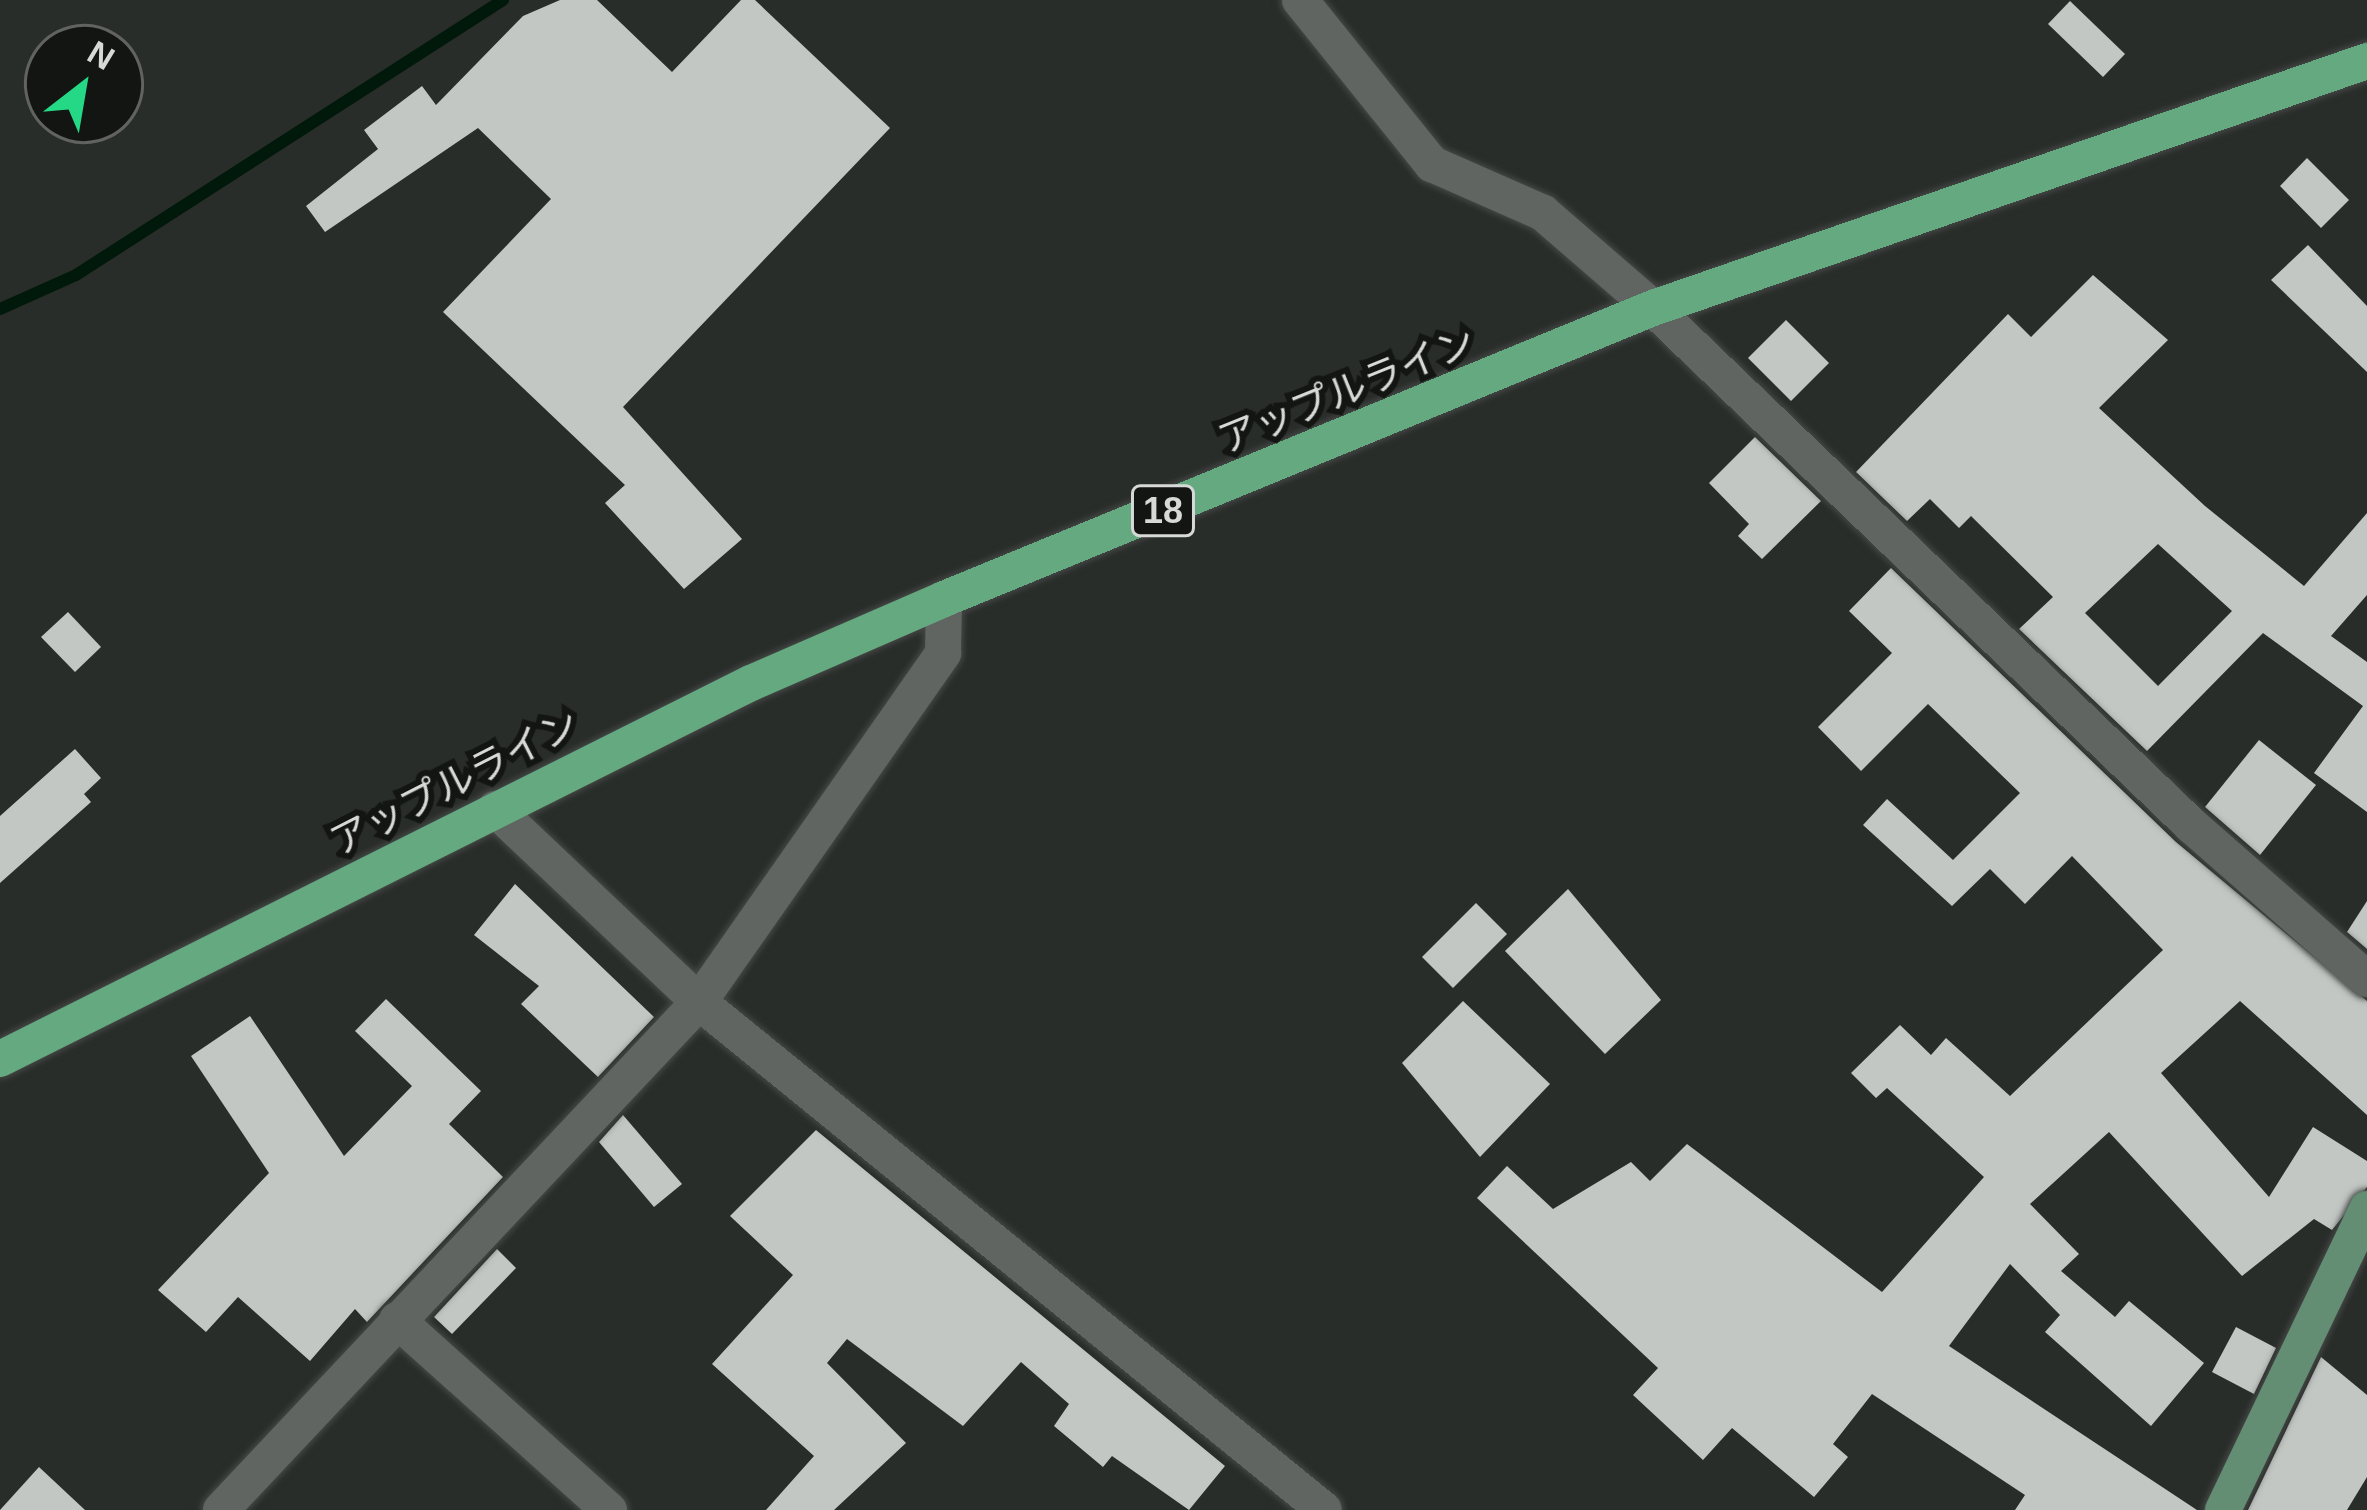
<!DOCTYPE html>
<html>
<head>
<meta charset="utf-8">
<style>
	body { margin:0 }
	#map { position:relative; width:2367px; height:1510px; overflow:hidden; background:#292d2a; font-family:Helvetica,"Noto Sans JP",sans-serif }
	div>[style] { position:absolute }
	.stream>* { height:12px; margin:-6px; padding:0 6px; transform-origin:6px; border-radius:6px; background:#00190a }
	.building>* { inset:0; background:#c2c7c4 }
	.roads { filter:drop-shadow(0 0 3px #454846) drop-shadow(0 0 3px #454846) }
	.minor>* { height:36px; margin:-18px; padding:0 18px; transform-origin:18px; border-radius:18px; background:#616562 }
	.major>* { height:36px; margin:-18px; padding:0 18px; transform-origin:18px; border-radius:18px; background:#638e73 }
	.highway>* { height:36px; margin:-18px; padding:0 18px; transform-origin:18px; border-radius:18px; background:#64a97f }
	span { translate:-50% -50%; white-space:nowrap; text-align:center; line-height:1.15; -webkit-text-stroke:12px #131513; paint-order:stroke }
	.shield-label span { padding:3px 9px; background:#131513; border:3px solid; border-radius:9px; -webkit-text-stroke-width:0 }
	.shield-label { font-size:36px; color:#d6d9d7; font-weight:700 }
	.street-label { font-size:39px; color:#d6d9d7 }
	.north { position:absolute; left:24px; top:24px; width:120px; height:120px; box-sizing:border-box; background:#131513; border:3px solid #616361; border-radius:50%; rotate:31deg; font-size:33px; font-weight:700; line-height:48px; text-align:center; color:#d6d9d7 }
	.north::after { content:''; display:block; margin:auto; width:42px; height:54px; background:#25d886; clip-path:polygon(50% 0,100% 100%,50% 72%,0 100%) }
</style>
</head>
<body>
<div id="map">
	<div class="stream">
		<i style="left:0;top:309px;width:83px;rotate:-24.1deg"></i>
		<i style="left:76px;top:275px;width:508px;rotate:-32.78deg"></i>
	</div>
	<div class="building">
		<i style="clip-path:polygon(560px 0,597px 0,672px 72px,741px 0,755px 0,890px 128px,623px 407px,742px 539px,684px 589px,605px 503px,625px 485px,443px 312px,551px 199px,478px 128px,325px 232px,306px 206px,378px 149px,364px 130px,422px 86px,436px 105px,523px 16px)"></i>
		<i style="clip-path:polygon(2070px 1px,2125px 54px,2103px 77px,2048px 24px)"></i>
		<i style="clip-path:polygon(2307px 158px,2349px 200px,2321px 228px,2280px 186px)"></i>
		<i style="clip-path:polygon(2308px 245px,2367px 306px,2367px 372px,2271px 280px)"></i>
		<i style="clip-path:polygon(evenodd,2093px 275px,2168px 340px,2099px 408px,2205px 506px,2304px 586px,2367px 513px,2367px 595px,2331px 636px,2367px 662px,2367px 812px,2314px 773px,2363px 706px,2263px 633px,2147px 751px,2019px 629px,2053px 597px,1971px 516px,1959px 528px,1930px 499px,1907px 521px,1856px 472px,2008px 314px,2031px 337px,2093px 275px,2158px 544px,2232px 611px,2158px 686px,2085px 613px,2158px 544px)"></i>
		<i style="clip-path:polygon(1786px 320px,1829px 363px,1791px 401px,1748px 358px)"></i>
		<i style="clip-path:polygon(1755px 437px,1821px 501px,1762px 559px,1738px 536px,1749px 524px,1709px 483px)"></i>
		<i style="clip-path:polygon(1891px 568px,2176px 842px,2367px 1001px,2367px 1115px,2240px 1001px,2161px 1073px,2269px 1197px,2313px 1127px,2367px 1161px,2367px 1187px,2332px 1230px,2314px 1219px,2242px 1276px,2109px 1132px,2030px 1204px,2079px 1254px,2061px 1271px,2115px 1317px,2129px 1301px,2204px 1363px,2151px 1426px,2045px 1332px,2060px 1315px,2010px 1264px,1949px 1346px,2197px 1510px,2015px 1510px,2025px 1495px,1872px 1394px,1833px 1444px,1848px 1457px,1814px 1497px,1732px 1428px,1703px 1460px,1633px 1395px,1658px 1368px,1477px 1198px,1507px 1166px,1553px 1209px,1631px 1162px,1650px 1181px,1687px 1144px,1882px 1292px,1984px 1177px,1887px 1088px,1876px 1098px,1851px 1073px,1900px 1025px,1931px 1055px,1946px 1038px,2010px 1096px,2163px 950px,2072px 856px,2025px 904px,1990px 869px,1952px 906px,1863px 825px,1887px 799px,1953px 860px,2020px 793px,1928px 704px,1861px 771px,1818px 727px,1892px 653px,1849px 611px)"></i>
		<i style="clip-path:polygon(68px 612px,101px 647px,75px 672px,41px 637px)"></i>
		<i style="clip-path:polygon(2259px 740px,2316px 785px,2260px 855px,2205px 807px)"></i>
		<i style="clip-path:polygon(75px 749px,101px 778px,84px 794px,91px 802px,0 883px,0 816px)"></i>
		<i style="clip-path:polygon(515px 884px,654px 1017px,598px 1077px,521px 1004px,539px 986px,474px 935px)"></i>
		<i style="clip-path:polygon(1568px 889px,1661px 1000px,1605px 1054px,1505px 951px)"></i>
		<i style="clip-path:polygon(2367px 901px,2367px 949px,2347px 932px)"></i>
		<i style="clip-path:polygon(1476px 903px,1507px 934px,1453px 988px,1422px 957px)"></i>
		<i style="clip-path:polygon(386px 999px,481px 1091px,449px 1124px,503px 1177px,367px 1322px,355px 1309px,310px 1361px,238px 1297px,206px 1332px,158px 1290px,269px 1173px,191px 1056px,250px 1016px,344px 1156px,412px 1086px,355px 1031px)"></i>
		<i style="clip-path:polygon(1463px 1001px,1550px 1084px,1480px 1157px,1402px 1063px)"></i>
		<i style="clip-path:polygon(623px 1115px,682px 1184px,654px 1207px,599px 1142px)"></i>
		<i style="clip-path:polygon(816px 1130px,1225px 1466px,1189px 1510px,1112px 1456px,1103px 1467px,1054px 1426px,1069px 1404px,1021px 1362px,963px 1426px,847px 1339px,827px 1363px,906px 1443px,834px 1510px,766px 1510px,814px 1456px,712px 1364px,793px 1275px,730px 1216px)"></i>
		<i style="clip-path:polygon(497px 1249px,516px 1268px,452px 1334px,434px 1317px)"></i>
		<i style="clip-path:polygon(2236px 1327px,2276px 1348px,2254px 1394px,2212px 1372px)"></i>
		<i style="clip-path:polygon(2321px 1357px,2367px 1395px,2367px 1477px,2347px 1510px,2248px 1510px)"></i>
		<i style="clip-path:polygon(39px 1467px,85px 1510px,0 1510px)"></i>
	</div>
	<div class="roads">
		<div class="minor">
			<i style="left:1300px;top:0;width:211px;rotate:51.2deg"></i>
			<i style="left:1432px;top:164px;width:121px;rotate:23.8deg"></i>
			<i style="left:1543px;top:213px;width:145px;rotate:40.8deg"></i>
			<i style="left:1653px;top:308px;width:746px;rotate:43.86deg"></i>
			<i style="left:2191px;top:825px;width:234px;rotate:41.2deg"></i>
			<i style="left:495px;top:809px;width:281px;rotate:43.4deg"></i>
			<i style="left:699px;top:1002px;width:805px;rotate:39.1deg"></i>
			<i style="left:397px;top:1320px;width:285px;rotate:41.9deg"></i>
			<i style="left:221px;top:1510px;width:698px;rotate:-46.74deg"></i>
			<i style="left:699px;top:1002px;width:426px;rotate:-55deg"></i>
			<i style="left:943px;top:653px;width:54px;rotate:-88.9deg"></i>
		</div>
		<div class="major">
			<i style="left:2223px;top:1510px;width:334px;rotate:-64.4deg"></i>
		</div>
		<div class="highway">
			<i style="left:0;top:1059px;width:840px;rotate:-26.6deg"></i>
			<i style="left:751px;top:683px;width:210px;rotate:-23.5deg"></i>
			<i style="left:944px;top:599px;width:766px;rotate:-22.32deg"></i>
			<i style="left:1653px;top:308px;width:756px;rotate:-19.08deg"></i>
		</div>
	</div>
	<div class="shield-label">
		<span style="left:1163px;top:511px">18</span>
	</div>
	<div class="street-label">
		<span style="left:1347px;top:391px;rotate:-22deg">アップルライン</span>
		<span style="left:455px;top:783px;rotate:-27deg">アップルライン</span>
	</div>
	<div class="north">N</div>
</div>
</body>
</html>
